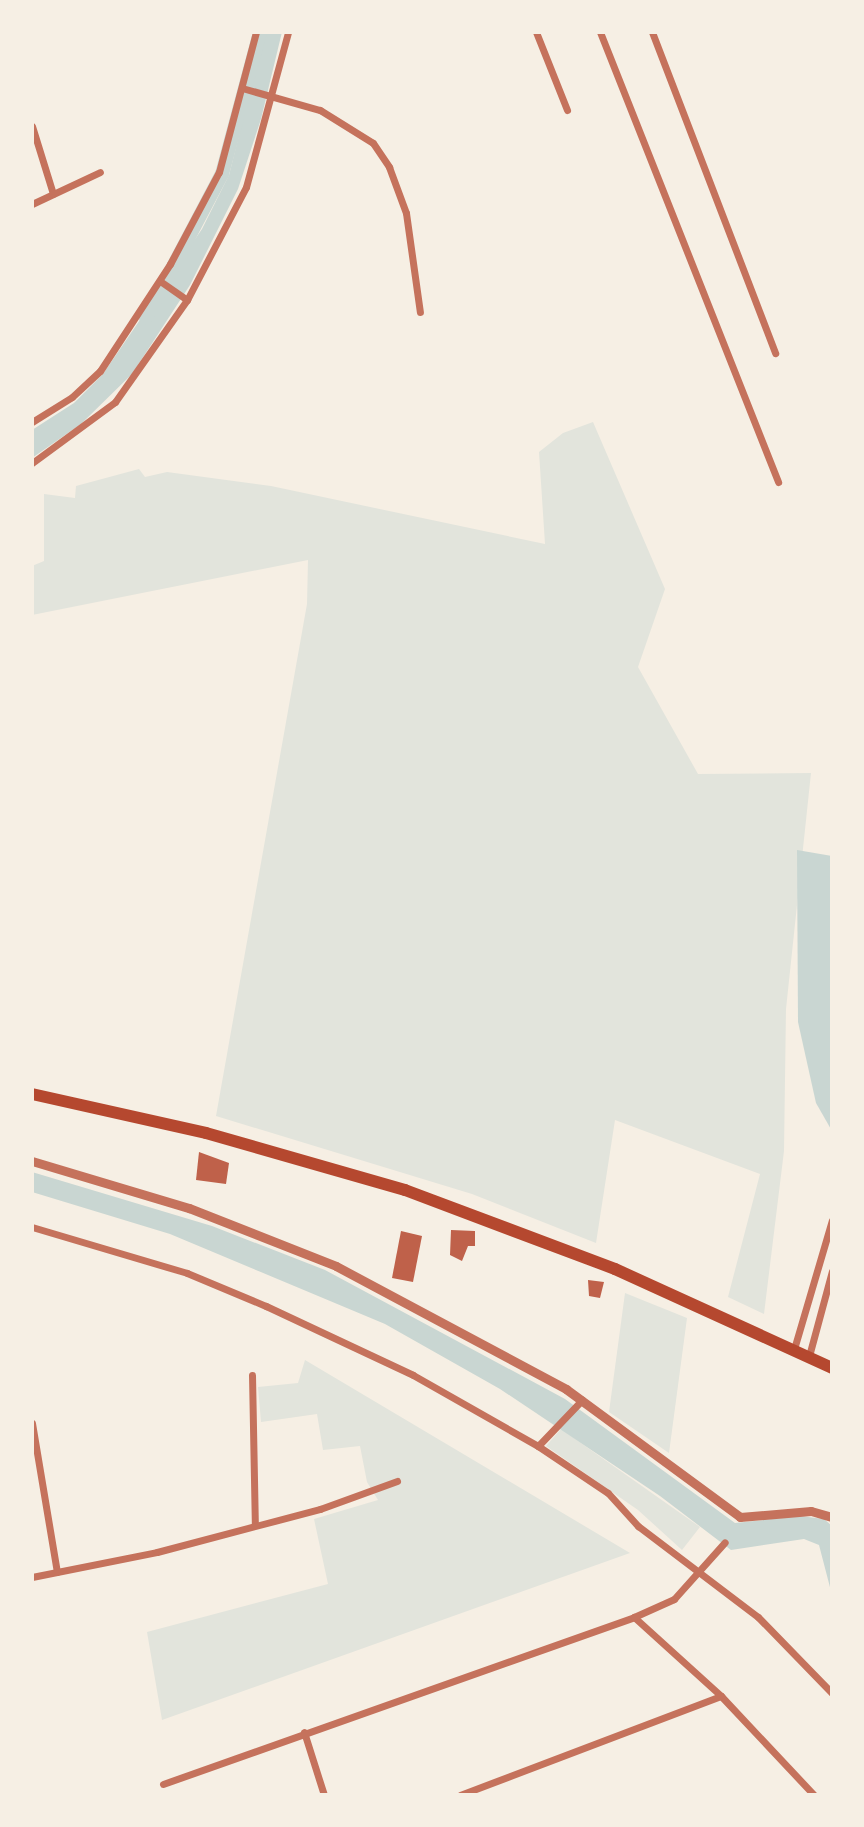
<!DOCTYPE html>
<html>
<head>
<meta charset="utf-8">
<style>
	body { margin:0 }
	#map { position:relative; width:864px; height:1827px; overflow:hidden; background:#f6efe4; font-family:Georgia,serif }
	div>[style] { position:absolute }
	.green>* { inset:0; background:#e2e4dc }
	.water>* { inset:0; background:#c9d6d2 }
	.canal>* { height:14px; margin:-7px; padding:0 7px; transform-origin:7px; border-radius:7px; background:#c9d6d2 }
	.building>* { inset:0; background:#bf614a }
	.minor>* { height:7px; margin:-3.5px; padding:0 3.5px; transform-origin:3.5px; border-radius:3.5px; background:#c5725c }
	.tertiary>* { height:9px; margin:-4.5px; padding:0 4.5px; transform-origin:4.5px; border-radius:4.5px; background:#c5725c }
	.trunk>* { height:12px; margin:-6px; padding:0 6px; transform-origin:6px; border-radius:6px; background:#b5482f }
	span { translate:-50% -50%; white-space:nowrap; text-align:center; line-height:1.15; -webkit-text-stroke:8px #f6efe4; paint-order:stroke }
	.frame { position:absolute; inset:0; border:34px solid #f6efe4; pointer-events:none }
</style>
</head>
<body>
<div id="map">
	<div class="green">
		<i style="clip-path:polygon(593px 422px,665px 589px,638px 667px,698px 774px,811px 773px,786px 1009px,784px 1151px,764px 1314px,728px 1297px,760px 1174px,615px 1120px,596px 1243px,472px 1194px,216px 1116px,307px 604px,308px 560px,32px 615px,32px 566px,44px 561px,44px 494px,75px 498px,76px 486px,139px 469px,145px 477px,167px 472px,271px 486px,545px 544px,539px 452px,563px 433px)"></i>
		<i style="clip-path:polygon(625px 1293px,687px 1318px,669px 1453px,609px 1412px)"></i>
		<i style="clip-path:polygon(305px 1360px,630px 1553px,162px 1720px,147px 1632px,328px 1584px,314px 1519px,378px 1500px,367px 1482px,360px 1446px,323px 1450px,317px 1414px,261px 1422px,258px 1387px,298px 1383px)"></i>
		<i style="clip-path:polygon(561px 1429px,700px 1527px,682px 1550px,638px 1510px,546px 1446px)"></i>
	</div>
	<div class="water">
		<i style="clip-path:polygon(265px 32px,282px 32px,261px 119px,238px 189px,190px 285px,132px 374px,81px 424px,32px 458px,32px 430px,74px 403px,103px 374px,202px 229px,229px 175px)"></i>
		<i style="clip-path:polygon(797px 850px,832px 856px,832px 1131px,816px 1103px,798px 1022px)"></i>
		<i style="clip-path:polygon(32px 1172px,212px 1226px,325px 1270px,565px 1399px,735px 1523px,800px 1516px,824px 1519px,832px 1526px,832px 1595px,819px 1545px,804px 1539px,731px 1550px,660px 1496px,500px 1389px,385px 1324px,170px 1234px,32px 1192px)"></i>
	</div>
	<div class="canal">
		<i style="left:146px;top:318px;width:163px;rotate:-62.2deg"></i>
		<i style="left:222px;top:174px;width:147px;rotate:-75deg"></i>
	</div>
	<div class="building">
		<i style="clip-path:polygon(199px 1152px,229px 1163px,226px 1184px,196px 1180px)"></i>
		<i style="clip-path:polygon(451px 1230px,475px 1231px,475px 1246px,468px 1246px,462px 1261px,450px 1255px)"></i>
		<i style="clip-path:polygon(401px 1231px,422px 1236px,413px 1282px,392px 1278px)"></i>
		<i style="clip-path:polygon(588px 1280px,604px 1282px,600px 1298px,589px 1296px)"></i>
	</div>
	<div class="minor">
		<i style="left:536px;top:32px;width:84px;rotate:68.3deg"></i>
		<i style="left:600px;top:32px;width:484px;rotate:68.4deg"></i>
		<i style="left:652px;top:32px;width:344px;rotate:69deg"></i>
		<i style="left:242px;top:88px;width:81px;rotate:15.8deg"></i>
		<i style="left:320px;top:110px;width:62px;rotate:31.9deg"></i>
		<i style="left:373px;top:143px;width:29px;rotate:56deg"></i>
		<i style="left:389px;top:167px;width:49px;rotate:69.7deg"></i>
		<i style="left:406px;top:213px;width:100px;rotate:82deg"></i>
		<i style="left:32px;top:126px;width:71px;rotate:72.8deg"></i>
		<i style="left:32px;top:204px;width:75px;rotate:-25.2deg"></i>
		<i style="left:160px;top:281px;width:33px;rotate:35deg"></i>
		<i style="left:32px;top:422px;width:47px;rotate:-32deg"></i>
		<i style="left:72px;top:397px;width:38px;rotate:-43deg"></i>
		<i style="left:100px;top:371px;width:128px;rotate:-56.8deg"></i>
		<i style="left:170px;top:264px;width:104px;rotate:-62deg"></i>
		<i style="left:219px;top:172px;width:145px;rotate:-75.2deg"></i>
		<i style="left:32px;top:463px;width:103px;rotate:-36.3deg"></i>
		<i style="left:115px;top:402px;width:125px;rotate:-54.8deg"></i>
		<i style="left:187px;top:300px;width:127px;rotate:-62.4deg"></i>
		<i style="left:246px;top:187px;width:161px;rotate:-74.8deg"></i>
		<i style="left:32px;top:1227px;width:162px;rotate:16.5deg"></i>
		<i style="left:187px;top:1273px;width:86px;rotate:22.7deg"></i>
		<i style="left:266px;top:1306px;width:162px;rotate:25.1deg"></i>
		<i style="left:413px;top:1375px;width:144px;rotate:29.6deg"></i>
		<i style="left:538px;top:1446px;width:84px;rotate:33.9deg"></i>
		<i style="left:608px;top:1493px;width:45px;rotate:47.7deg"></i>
		<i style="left:638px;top:1526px;width:151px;rotate:37.2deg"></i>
		<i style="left:758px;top:1617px;width:106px;rotate:45.8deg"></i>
		<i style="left:794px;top:1349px;width:134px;rotate:-73.6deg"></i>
		<i style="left:809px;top:1356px;width:88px;rotate:-74.9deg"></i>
		<i style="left:252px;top:1375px;width:150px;rotate:88.9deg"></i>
		<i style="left:32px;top:1423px;width:151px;rotate:80.5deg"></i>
		<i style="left:538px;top:1446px;width:64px;rotate:-46.3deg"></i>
		<i style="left:32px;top:1577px;width:127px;rotate:-11.3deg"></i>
		<i style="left:157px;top:1552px;width:169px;rotate:-14.8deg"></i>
		<i style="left:320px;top:1509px;width:82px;rotate:-20deg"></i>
		<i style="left:634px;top:1617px;width:118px;rotate:42.2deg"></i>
		<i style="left:721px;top:1696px;width:136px;rotate:46.8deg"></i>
		<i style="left:304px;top:1732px;width:66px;rotate:72.4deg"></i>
		<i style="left:163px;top:1784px;width:500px;rotate:-19.5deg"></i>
		<i style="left:634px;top:1617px;width:44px;rotate:-24.2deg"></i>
		<i style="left:674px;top:1599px;width:76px;rotate:-48.2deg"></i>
		<i style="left:460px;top:1795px;width:279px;rotate:-20.8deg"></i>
	</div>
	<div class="tertiary">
		<i style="left:32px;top:1161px;width:164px;rotate:16.7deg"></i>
		<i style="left:189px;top:1208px;width:158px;rotate:21.5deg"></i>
		<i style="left:336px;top:1266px;width:261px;rotate:28.1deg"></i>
		<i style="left:566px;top:1389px;width:216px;rotate:36.3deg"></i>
		<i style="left:740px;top:1517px;width:71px;rotate:-4.8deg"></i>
		<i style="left:811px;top:1511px;width:22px;rotate:16deg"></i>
	</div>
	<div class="trunk">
		<i style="left:32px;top:1094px;width:178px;rotate:12.6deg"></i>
		<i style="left:206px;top:1133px;width:207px;rotate:16deg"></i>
		<i style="left:405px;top:1190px;width:224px;rotate:20.6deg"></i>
		<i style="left:615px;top:1269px;width:239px;rotate:24.5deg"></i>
	</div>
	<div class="frame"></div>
</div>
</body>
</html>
